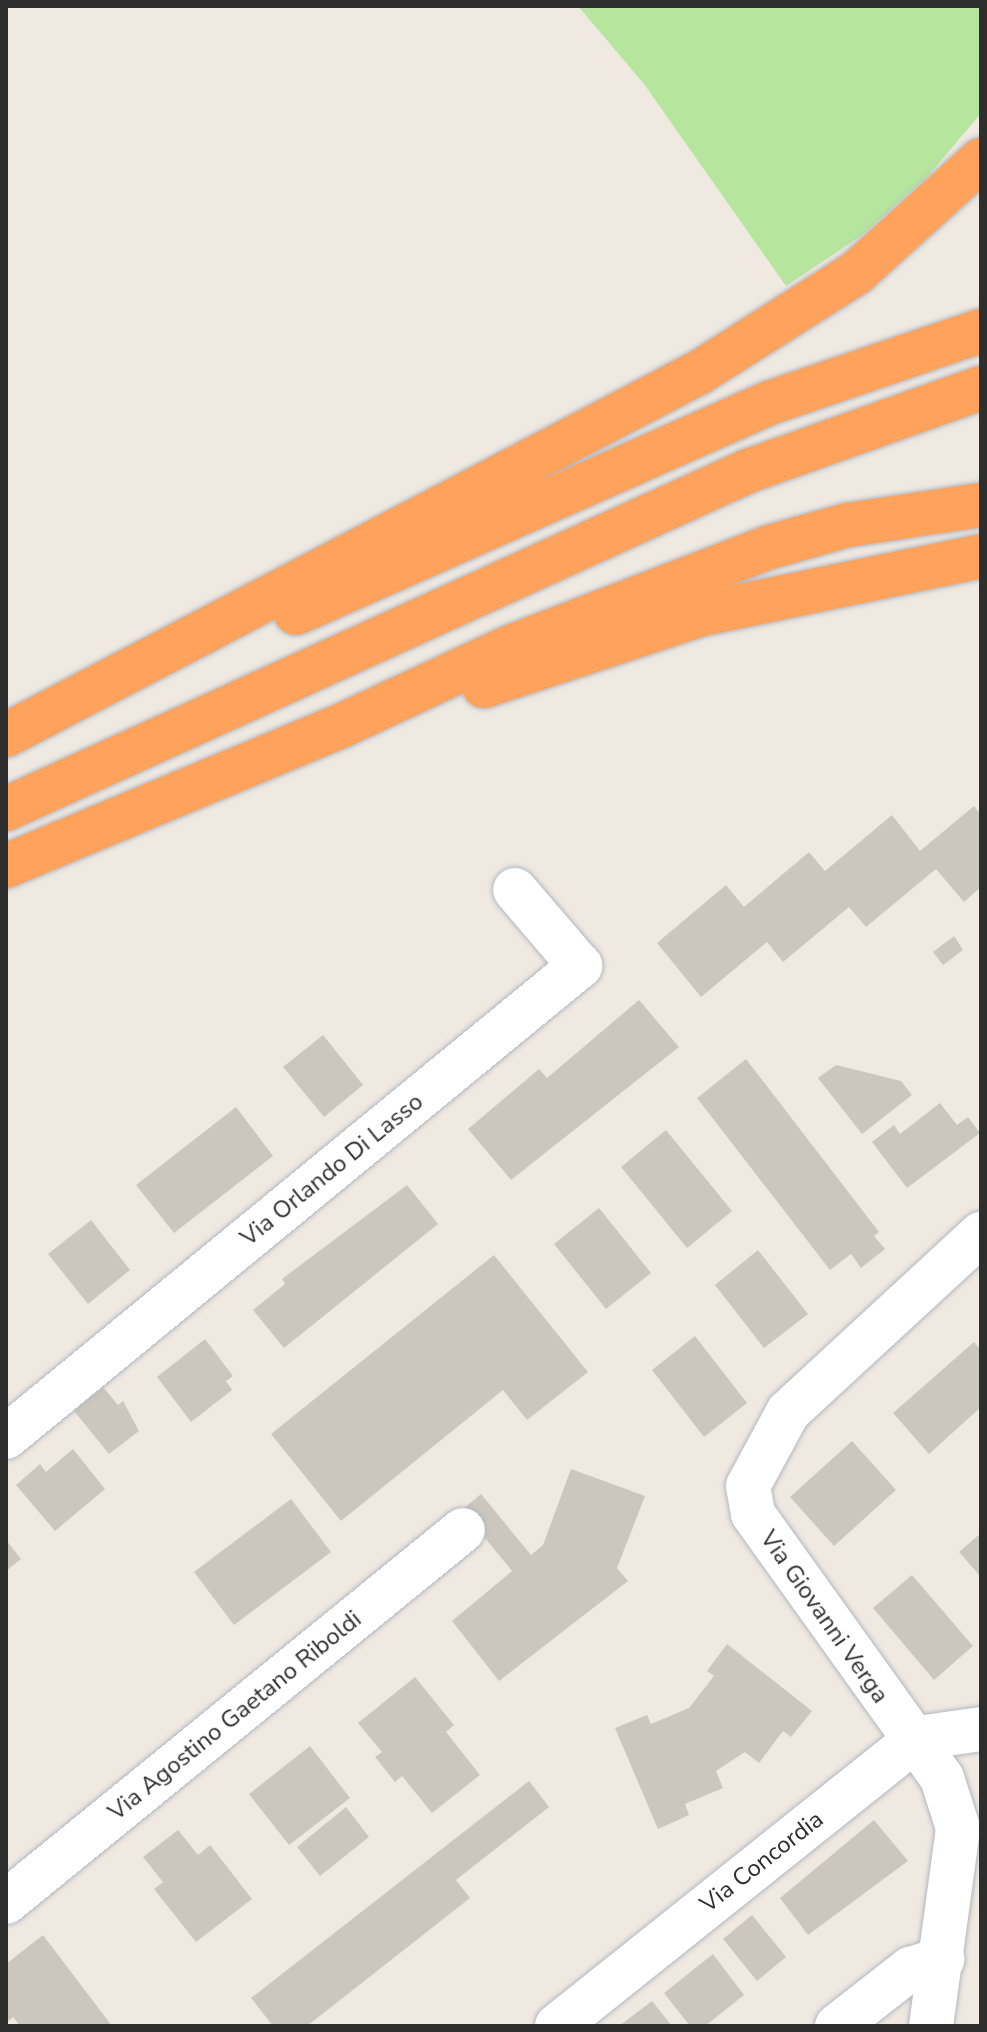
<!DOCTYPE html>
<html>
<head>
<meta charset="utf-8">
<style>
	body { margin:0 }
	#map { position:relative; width:987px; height:2032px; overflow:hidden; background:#efe9e1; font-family:"Nunito Sans",sans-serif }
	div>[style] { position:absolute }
	.green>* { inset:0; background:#b6e59e }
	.building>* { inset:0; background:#cbc7bf }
	.roads { filter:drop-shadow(0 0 2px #b4b7c1) drop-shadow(0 0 2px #b4b7c1) }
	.minor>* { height:44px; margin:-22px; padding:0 22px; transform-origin:22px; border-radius:22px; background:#fff }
	.highway>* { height:44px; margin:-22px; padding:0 22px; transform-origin:22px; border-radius:22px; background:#ffa35c }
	span { translate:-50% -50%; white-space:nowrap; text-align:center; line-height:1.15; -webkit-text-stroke:6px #fff; paint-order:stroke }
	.street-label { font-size:24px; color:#2e2e2e }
	.frame { position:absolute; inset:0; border:8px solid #2e2e2e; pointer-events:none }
</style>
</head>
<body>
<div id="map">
	<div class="green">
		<i style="clip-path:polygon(578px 6px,981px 6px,981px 113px,928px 176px,861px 236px,786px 286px,644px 84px)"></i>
	</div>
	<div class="building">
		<i style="clip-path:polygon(974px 806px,981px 815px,981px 887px,964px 902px,936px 869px,866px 927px,849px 907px,783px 962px,767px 942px,701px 997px,657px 943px,726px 885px,744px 907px,809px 852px,825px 871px,892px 815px,920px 851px)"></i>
		<i style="clip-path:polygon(954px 936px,963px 950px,943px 965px,933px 952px)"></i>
		<i style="clip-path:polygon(639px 1000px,679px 1047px,511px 1180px,468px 1129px,539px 1069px,547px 1078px)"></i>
		<i style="clip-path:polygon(323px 1035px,363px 1085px,324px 1117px,283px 1067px)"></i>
		<i style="clip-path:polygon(746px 1059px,879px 1232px,874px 1236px,885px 1249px,861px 1268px,851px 1254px,830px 1270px,697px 1098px)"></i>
		<i style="clip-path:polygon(836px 1065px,901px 1081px,912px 1095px,862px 1134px,818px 1078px)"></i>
		<i style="clip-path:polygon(940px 1103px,957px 1125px,968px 1117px,980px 1133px,907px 1188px,872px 1142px,894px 1125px,900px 1134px)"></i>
		<i style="clip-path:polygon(236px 1107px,273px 1156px,174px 1233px,136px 1185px)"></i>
		<i style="clip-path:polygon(666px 1130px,732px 1211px,687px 1248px,621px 1167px)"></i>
		<i style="clip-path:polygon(407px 1185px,438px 1224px,284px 1348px,253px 1310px,285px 1284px,282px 1279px)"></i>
		<i style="clip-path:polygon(599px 1208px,651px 1273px,606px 1309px,554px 1244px)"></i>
		<i style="clip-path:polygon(91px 1220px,130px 1270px,88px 1304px,48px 1254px)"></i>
		<i style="clip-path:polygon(758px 1250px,808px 1314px,764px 1348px,715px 1285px)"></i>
		<i style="clip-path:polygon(494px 1255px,588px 1372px,527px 1420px,503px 1390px,341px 1521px,271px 1434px)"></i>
		<i style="clip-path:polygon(695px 1336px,747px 1403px,704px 1437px,652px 1370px)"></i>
		<i style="clip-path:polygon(205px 1339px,233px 1376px,226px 1381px,232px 1390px,191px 1422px,157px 1377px)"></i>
		<i style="clip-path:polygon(974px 1342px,981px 1350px,981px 1407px,929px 1454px,893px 1413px)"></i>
		<i style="clip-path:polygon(103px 1387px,118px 1405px,123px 1401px,139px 1431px,109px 1454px,74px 1411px)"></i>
		<i style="clip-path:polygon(852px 1441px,896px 1490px,834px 1546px,790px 1497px)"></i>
		<i style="clip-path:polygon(73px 1449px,105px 1489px,55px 1531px,16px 1485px,40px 1464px,46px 1472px)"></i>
		<i style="clip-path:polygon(571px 1469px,645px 1496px,617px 1568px,628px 1581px,499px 1681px,452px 1621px,512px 1571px,462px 1510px,481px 1494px,531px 1555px,543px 1545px)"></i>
		<i style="clip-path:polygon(291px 1499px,331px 1552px,234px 1625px,194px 1572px)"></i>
		<i style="clip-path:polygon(981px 1533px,981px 1577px,959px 1552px)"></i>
		<i style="clip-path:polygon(6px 1540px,21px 1559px,6px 1571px)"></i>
		<i style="clip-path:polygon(912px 1575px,973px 1646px,934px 1680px,873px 1608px)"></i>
		<i style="clip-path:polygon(727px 1644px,812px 1711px,791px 1737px,783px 1731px,759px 1763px,745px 1752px,716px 1771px,723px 1788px,685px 1804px,689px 1815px,658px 1829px,615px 1728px,647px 1715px,651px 1724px,689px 1708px,714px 1676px,707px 1671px)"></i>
		<i style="clip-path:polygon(415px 1677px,454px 1725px,446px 1732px,480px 1775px,432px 1813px,402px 1776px,395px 1782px,375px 1757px,382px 1752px,358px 1723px)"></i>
		<i style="clip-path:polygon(310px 1746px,350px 1798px,289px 1845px,249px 1794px)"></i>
		<i style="clip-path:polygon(529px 1781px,549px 1807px,456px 1880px,470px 1898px,307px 2026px,273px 2026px,251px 1998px)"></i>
		<i style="clip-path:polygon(346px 1807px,369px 1837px,320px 1876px,297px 1847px)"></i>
		<i style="clip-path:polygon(874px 1820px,908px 1861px,808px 1935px,780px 1898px)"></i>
		<i style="clip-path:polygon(178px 1830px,198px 1855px,210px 1845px,252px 1899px,196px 1942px,154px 1889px,163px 1882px,143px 1857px)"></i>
		<i style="clip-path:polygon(752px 1915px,786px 1957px,757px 1981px,723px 1939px)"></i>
		<i style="clip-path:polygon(43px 1935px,112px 2026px,20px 2026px,13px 2017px,6px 2023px,6px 1964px)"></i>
		<i style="clip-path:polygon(713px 1954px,744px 1995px,705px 2026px,690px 2026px,664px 1993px)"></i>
		<i style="clip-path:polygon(652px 2001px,672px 2026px,619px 2026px)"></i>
	</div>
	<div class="roads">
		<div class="minor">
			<i style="left:6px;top:1437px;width:743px;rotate:-39.37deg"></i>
			<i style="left:580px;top:966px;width:100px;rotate:-130.5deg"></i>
			<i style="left:6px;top:1902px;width:589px;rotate:-39.15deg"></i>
			<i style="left:557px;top:2026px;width:462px;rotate:-38.6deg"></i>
			<i style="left:918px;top:1738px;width:64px;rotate:-8.1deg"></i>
			<i style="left:837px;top:2026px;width:93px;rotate:-38deg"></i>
			<i style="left:910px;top:1969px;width:34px;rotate:-17deg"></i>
			<i style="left:931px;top:2026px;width:200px;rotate:-82.2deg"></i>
			<i style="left:958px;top:1828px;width:52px;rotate:-107.7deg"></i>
			<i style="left:942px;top:1778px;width:325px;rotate:-125.6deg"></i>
			<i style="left:753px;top:1514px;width:28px;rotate:-100deg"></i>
			<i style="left:748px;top:1486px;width:84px;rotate:-61.6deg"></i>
			<i style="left:788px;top:1412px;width:263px;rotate:-42.7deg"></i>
		</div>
		<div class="highway">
			<i style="left:296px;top:613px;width:518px;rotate:-23.94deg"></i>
			<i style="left:769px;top:403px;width:224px;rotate:-18.8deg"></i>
			<i style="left:484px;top:686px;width:230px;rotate:-18.3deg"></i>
			<i style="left:702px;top:614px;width:285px;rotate:-11.7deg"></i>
			<i style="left:6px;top:735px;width:783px;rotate:-27.61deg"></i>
			<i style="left:700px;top:372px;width:185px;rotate:-32.4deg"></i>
			<i style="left:856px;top:273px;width:169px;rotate:-42.1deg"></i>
			<i style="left:6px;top:809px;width:815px;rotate:-24.49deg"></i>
			<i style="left:748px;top:471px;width:247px;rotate:-19.6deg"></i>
			<i style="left:6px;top:866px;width:365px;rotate:-22.7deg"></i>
			<i style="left:343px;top:725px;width:182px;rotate:-25deg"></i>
			<i style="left:508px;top:648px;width:281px;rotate:-21.1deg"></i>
			<i style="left:770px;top:547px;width:81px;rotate:-15.8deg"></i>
			<i style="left:848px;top:525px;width:134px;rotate:-8.6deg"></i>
		</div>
	</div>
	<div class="street-label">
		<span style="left:332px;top:1170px;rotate:-39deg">Via Orlando Di Lasso</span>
		<span style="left:824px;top:1617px;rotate:55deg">Via Giovanni Verga</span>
		<span style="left:235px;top:1716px;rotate:-39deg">Via Agostino Gaetano Riboldi</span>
		<span style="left:762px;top:1862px;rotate:-38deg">Via Concordia</span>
	</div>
	<div class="frame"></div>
</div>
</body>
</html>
